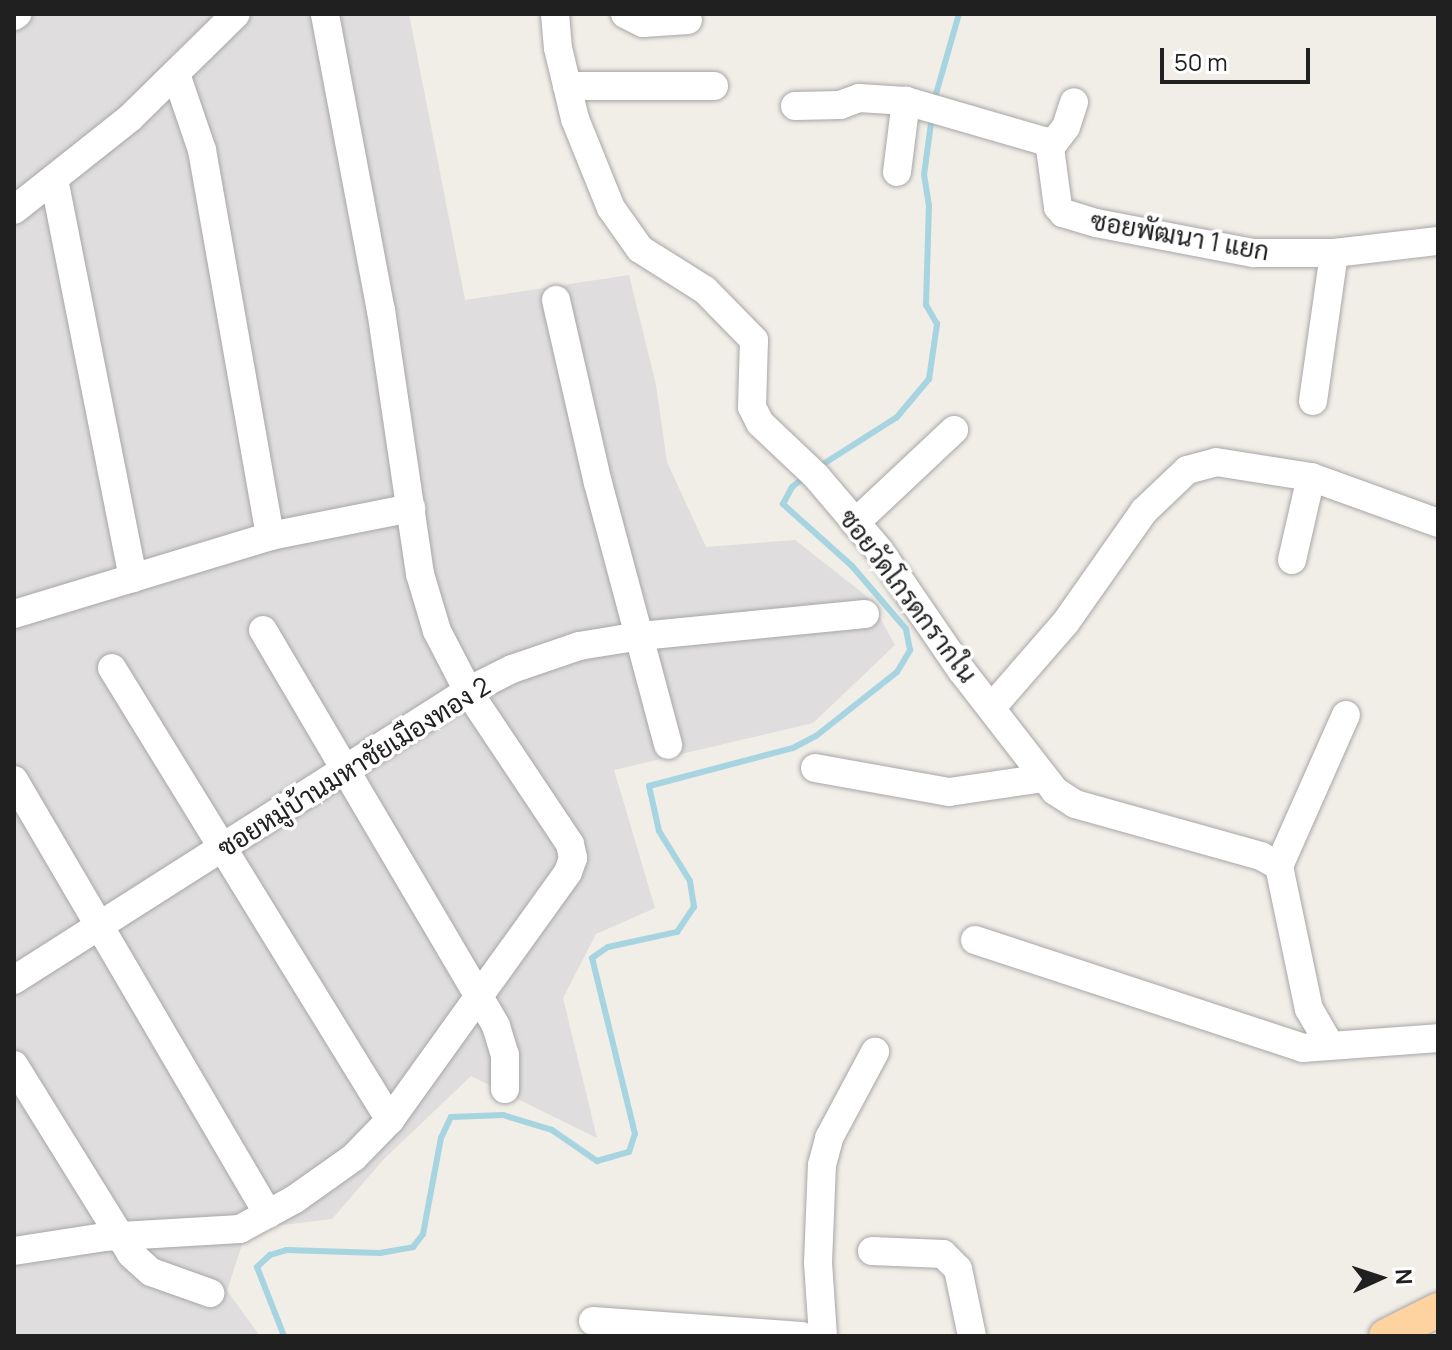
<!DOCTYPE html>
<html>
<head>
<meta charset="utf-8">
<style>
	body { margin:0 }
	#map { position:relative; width:1452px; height:1350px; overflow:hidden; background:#f1ede7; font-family:Manrope,Sarabun,sans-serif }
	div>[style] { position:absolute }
	.residential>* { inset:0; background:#dfdddd }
	.stream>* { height:6px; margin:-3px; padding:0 3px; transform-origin:3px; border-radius:3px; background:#a6d4e0 }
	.roads { filter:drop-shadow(0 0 2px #a7a7a7) drop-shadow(0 0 2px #a7a7a7) }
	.minor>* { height:28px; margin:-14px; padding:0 14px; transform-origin:14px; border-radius:14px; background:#fff }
	.major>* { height:34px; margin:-17px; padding:0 17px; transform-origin:17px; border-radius:17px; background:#fed39f }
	span { translate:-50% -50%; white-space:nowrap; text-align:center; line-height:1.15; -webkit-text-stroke:7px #fff; paint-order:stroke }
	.street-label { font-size:26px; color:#202020 }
	.frame { position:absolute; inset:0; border:16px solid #202020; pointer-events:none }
	.north { position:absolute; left:1340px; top:1238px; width:80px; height:80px; -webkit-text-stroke:6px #fff; paint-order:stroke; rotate:87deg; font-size:22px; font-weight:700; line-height:32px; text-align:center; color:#202020 }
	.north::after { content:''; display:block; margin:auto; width:28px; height:36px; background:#202020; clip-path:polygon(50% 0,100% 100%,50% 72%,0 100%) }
	.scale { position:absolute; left:1160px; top:48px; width:150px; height:36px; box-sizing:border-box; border:4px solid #202020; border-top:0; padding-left:10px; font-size:24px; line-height:28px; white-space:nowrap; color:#202020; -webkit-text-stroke:6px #fff; paint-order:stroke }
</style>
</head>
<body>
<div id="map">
	<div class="residential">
		<i style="clip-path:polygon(14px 14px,409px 14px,465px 300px,629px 275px,656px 385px,667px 462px,706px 547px,795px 540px,869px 598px,895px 645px,813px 723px,614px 770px,655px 908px,596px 934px,563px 998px,597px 1138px,471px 1076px,384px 1159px,332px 1219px,247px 1229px,227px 1291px,260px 1336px,14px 1336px)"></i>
	</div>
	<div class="stream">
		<i style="left:934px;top:101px;width:91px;rotate:-74deg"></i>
		<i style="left:817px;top:468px;width:95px;rotate:-32.5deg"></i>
		<i style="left:897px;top:417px;width:50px;rotate:-49.9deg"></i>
		<i style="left:929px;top:379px;width:56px;rotate:-81.7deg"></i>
		<i style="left:937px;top:324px;width:22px;rotate:-120deg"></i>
		<i style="left:926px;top:305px;width:99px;rotate:-88.3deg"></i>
		<i style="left:929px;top:206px;width:31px;rotate:-99deg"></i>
		<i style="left:924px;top:175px;width:60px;rotate:-82.3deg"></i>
		<i style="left:284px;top:1336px;width:74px;rotate:-111.4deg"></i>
		<i style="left:257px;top:1267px;width:18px;rotate:-43deg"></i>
		<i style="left:270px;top:1255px;width:17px;rotate:-17deg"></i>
		<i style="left:286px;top:1250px;width:94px;rotate:1.8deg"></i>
		<i style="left:380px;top:1253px;width:34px;rotate:-10deg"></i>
		<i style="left:413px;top:1247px;width:16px;rotate:-52deg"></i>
		<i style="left:423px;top:1234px;width:98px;rotate:-79.4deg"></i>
		<i style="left:441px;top:1138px;width:23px;rotate:-65deg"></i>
		<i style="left:451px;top:1117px;width:52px;rotate:-2.2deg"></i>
		<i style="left:503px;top:1115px;width:51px;rotate:17deg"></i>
		<i style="left:552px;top:1130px;width:55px;rotate:34.6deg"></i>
		<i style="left:597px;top:1161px;width:33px;rotate:-16deg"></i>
		<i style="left:629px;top:1152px;width:19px;rotate:-72deg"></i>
		<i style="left:635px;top:1134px;width:181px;rotate:-103.7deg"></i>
		<i style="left:592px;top:958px;width:19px;rotate:-35deg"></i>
		<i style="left:608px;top:947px;width:71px;rotate:-12.3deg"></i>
		<i style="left:677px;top:932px;width:30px;rotate:-56deg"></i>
		<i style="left:694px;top:907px;width:26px;rotate:-99deg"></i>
		<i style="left:690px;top:881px;width:59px;rotate:-121.8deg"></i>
		<i style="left:659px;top:831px;width:46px;rotate:-102.5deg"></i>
		<i style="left:649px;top:786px;width:149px;rotate:-14.8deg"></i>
		<i style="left:793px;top:748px;width:26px;rotate:-28deg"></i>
		<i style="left:816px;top:736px;width:103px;rotate:-38.3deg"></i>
		<i style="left:897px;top:672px;width:26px;rotate:-59deg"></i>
		<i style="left:910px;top:650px;width:21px;rotate:-101deg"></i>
		<i style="left:906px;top:629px;width:83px;rotate:-130.6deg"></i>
		<i style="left:852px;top:566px;width:93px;rotate:-138.1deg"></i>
		<i style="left:783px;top:504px;width:19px;rotate:-62deg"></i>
		<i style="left:792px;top:487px;width:16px;rotate:-38deg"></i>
	</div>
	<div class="roads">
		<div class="minor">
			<i style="left:555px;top:14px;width:34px;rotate:85deg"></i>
			<i style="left:558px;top:48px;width:73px;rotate:76.5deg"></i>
			<i style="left:575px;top:119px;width:96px;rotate:68deg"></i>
			<i style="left:611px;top:208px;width:50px;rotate:54.7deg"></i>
			<i style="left:640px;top:249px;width:77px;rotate:32.2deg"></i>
			<i style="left:705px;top:290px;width:70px;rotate:45.6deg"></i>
			<i style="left:754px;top:340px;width:67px;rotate:91.7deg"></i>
			<i style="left:752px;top:407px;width:18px;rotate:63deg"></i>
			<i style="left:760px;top:423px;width:77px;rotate:43.4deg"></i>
			<i style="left:816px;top:476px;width:97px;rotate:49.6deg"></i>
			<i style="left:879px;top:550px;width:147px;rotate:55.6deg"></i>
			<i style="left:962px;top:671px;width:152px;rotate:52.2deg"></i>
			<i style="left:1055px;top:791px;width:24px;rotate:33deg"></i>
			<i style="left:1075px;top:804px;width:193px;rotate:15.6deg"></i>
			<i style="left:1261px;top:856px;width:21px;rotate:29deg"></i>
			<i style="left:1279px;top:866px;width:146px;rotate:78.2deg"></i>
			<i style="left:1309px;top:1009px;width:39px;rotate:60deg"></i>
			<i style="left:625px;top:14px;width:20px;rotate:27deg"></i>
			<i style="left:643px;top:23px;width:45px;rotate:-3.8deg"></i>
			<i style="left:14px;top:16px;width:4px;rotate:-34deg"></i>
			<i style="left:176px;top:74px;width:80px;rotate:71.1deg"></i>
			<i style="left:202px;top:150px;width:392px;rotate:80deg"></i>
			<i style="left:567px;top:86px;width:147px"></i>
			<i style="left:795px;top:106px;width:45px;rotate:-1.3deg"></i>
			<i style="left:840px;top:105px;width:20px;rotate:-20deg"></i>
			<i style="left:859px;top:98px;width:47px;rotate:3.7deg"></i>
			<i style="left:906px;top:101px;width:144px;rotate:16.2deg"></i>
			<i style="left:1044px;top:141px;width:9px;rotate:49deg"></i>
			<i style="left:1050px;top:148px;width:60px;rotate:82.3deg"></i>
			<i style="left:1058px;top:207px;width:8px;rotate:50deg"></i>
			<i style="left:1063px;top:213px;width:34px;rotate:17deg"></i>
			<i style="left:1096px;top:223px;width:161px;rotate:10.8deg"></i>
			<i style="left:1254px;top:253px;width:80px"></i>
			<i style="left:1334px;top:253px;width:105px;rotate:-6.6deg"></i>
			<i style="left:1050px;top:148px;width:26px;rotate:-53deg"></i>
			<i style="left:1066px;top:127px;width:26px;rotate:-72deg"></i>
			<i style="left:897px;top:172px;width:72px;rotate:-82.8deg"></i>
			<i style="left:54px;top:179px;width:407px;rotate:78.8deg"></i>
			<i style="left:14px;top:210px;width:148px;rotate:-38.4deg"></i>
			<i style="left:130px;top:118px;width:148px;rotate:-44.5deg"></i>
			<i style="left:556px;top:300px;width:188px;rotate:77.1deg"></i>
			<i style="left:598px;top:483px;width:271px;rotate:75deg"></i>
			<i style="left:1313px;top:401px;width:149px;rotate:-81.9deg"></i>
			<i style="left:855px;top:523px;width:136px;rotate:-43.2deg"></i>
			<i style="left:1292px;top:560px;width:85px;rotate:-77.1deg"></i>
			<i style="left:14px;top:614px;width:268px;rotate:-16.9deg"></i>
			<i style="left:270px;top:536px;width:144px;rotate:-11.2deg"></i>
			<i style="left:263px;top:630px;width:459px;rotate:59.5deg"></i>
			<i style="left:496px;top:1026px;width:30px;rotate:73deg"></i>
			<i style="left:505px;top:1055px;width:34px;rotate:90deg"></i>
			<i style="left:112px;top:668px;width:531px;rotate:58.41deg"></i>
			<i style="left:993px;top:706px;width:111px;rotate:-49deg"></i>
			<i style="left:1066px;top:622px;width:136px;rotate:-54.9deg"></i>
			<i style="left:1144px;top:511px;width:59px;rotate:-43.6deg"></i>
			<i style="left:1187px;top:470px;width:30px;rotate:-15deg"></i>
			<i style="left:1216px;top:462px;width:96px;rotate:9deg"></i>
			<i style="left:1311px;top:477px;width:135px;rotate:19.9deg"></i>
			<i style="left:815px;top:768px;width:136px;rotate:10.2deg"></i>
			<i style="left:949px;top:792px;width:96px;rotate:-8.4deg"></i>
			<i style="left:14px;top:780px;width:503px;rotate:59.66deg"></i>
			<i style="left:1279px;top:866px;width:165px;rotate:-66.1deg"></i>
			<i style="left:975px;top:940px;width:345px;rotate:18.2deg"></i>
			<i style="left:1303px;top:1048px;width:135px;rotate:-4.2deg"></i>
			<i style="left:14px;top:980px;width:538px;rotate:-32.48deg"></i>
			<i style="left:468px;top:691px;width:49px;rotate:-26.6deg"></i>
			<i style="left:512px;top:669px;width:71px;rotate:-18.9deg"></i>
			<i style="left:579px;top:646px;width:63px;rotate:-9.2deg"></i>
			<i style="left:641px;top:636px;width:225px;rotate:-5.6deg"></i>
			<i style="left:14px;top:1065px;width:222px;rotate:58.2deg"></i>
			<i style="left:131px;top:1254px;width:27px;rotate:42deg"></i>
			<i style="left:151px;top:1272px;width:63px;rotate:19.6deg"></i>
			<i style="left:14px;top:1251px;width:91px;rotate:-8.8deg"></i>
			<i style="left:104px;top:1237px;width:136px;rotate:-3.4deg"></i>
			<i style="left:240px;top:1229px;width:63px;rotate:-28.6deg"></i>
			<i style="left:295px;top:1199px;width:72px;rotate:-35.4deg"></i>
			<i style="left:354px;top:1157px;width:52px;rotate:-45.8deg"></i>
			<i style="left:390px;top:1120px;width:305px;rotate:-54.3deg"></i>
			<i style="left:568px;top:872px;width:15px;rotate:-70deg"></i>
			<i style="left:573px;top:858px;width:14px;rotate:-102deg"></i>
			<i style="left:570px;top:844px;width:184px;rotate:-123.7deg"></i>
			<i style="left:468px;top:691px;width:68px;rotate:-117.3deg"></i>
			<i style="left:437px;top:631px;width:59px;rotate:-106.6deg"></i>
			<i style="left:420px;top:574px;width:266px;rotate:-98.4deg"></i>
			<i style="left:381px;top:311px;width:302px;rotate:-100.7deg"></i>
			<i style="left:872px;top:1251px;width:71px;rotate:2.4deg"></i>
			<i style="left:943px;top:1254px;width:21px;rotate:45deg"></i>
			<i style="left:958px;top:1269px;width:68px;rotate:78.2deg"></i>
			<i style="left:593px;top:1321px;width:209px;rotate:4.1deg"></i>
			<i style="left:823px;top:1336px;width:73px;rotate:-93.9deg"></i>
			<i style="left:818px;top:1263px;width:98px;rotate:-87.7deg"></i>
			<i style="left:822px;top:1165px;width:28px;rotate:-75deg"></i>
			<i style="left:829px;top:1138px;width:98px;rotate:-61.9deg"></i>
		</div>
		<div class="major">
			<i style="left:1386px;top:1336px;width:58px;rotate:-26.6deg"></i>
		</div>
	</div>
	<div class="street-label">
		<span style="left:1180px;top:236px;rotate:10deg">ซอยพัฒนา 1 แยก</span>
		<span style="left:908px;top:596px;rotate:53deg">ซอยวัดโกรดกรากใน</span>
		<span style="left:354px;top:767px;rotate:-32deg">ซอยหมู่บ้านมหาชัยเมืองทอง 2</span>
	</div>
	<div class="frame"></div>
	<div class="north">N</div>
	<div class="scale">50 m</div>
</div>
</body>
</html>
